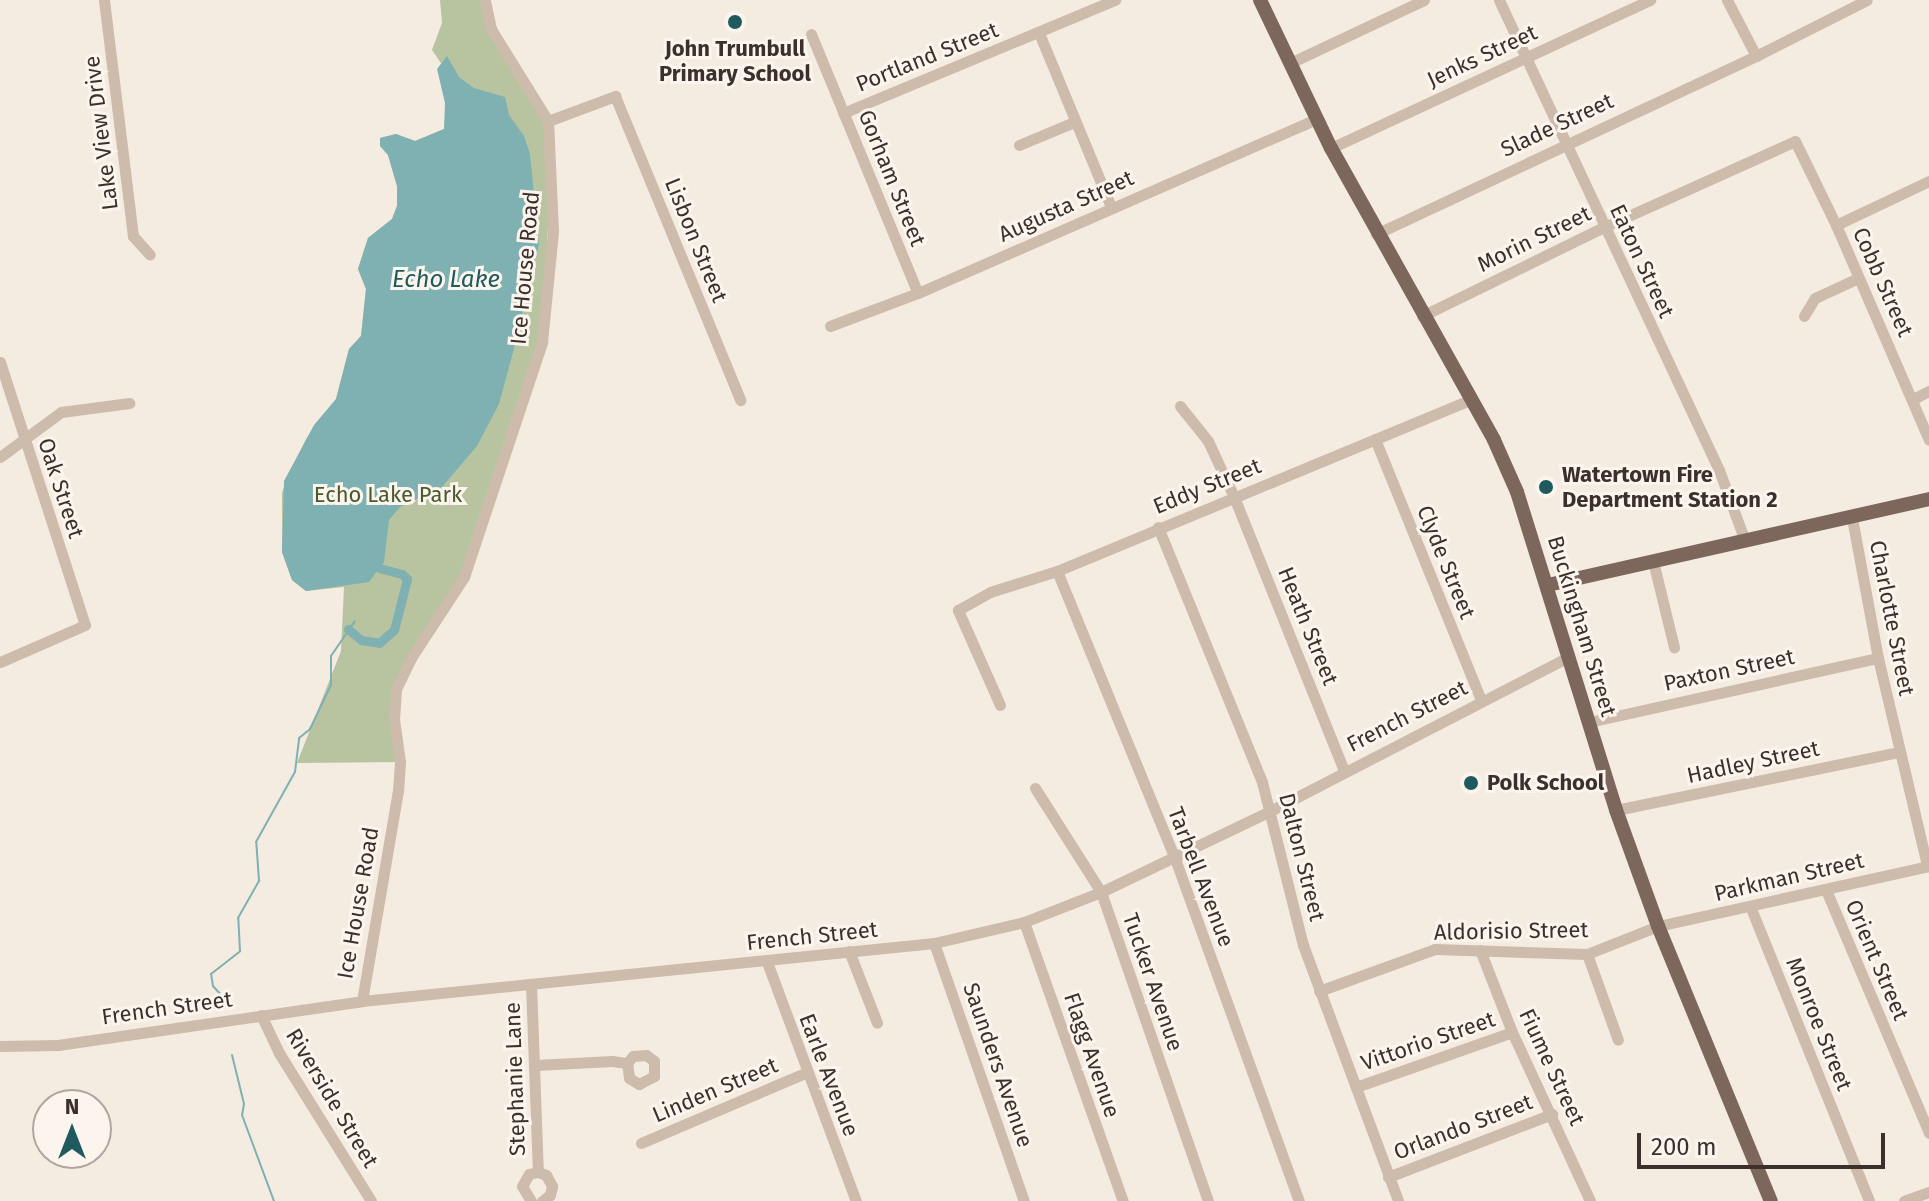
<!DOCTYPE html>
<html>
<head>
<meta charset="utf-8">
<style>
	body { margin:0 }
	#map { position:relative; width:1929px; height:1201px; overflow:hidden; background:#f4ebe1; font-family:"Fira Sans",sans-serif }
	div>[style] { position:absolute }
	.green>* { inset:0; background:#b8c4a0 }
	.water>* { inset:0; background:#7fb0b2 }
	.stream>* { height:2px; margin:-1px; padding:0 1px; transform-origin:1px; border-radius:1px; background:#7fb0b2 }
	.canal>* { height:9px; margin:-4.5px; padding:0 4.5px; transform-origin:4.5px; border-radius:4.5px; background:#7fb0b2 }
	.minor>* { height:11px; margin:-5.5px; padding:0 5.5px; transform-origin:5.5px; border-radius:5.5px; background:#cdbbac }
	.major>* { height:14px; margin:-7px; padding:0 7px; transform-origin:7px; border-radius:7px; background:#7d675c }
	.dots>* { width:22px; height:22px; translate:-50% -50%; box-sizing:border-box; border:4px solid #fbf5ee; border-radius:50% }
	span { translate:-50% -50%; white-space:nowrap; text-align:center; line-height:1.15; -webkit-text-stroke:6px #fbf5ee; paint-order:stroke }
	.poi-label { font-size:22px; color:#3b302b; font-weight:700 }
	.left { translate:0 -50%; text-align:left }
	.street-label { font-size:22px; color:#3b302b }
	.park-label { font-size:22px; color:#4a5a2e }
	.water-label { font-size:24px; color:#1f5a5e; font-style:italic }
	.north { position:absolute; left:32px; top:1089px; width:80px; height:80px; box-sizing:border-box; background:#fbf5ee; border:2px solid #aea6a0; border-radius:50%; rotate:0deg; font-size:22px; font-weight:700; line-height:32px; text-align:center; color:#3b302b }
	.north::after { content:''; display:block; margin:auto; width:28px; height:36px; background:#1f5a5e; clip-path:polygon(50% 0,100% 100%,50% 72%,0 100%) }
	.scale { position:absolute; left:1637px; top:1133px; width:248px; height:36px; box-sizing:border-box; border:4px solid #3b302b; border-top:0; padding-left:10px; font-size:24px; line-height:28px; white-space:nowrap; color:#3b302b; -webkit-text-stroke:6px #fbf5ee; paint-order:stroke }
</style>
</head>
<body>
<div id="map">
	<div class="green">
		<i style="clip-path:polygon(440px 0,485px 0,491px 29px,548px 121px,552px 149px,542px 342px,464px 577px,396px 689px,400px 762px,297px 763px,341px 651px,344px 587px,306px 591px,292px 580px,282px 552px,282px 492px,306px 439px,336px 399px,349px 349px,361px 336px,366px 289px,358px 269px,368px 238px,392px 219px,397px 206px,397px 186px,388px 155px,380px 146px,380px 138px,396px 134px,415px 141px,444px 129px,449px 75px,432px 50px,442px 23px)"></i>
	</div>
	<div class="water">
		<i style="clip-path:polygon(447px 56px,459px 77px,474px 88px,505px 97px,509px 115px,524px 136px,530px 154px,539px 244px,516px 341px,499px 404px,477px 446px,442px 487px,400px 507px,389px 520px,384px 562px,369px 582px,306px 591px,292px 580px,282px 552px,284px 481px,314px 425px,336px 399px,349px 349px,361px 336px,366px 289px,358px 269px,368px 238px,392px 219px,397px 206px,397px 186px,388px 155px,380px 146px,380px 138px,396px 134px,415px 141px,444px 129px,445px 103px,437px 69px)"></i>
	</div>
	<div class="stream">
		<i style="left:224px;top:998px;width:16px;rotate:-133deg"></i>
		<i style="left:213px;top:986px;width:12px;rotate:-99deg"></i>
		<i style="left:211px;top:974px;width:37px;rotate:-38deg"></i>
		<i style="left:240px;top:951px;width:33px;rotate:-93deg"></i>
		<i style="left:238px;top:918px;width:43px;rotate:-60.4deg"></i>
		<i style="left:259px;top:881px;width:39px;rotate:-94deg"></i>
		<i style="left:256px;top:842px;width:80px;rotate:-60.9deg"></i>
		<i style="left:295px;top:772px;width:34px;rotate:-83deg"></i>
		<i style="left:299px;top:738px;width:14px;rotate:-39deg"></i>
		<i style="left:310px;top:729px;width:49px;rotate:-64.5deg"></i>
		<i style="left:331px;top:685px;width:29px;rotate:-90deg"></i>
		<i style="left:331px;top:656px;width:42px;rotate:-55.6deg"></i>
		<i style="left:232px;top:1055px;width:50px;rotate:76.2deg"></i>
		<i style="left:244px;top:1104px;width:11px;rotate:100deg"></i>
		<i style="left:242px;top:1115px;width:92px;rotate:69.6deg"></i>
	</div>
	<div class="canal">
		<i style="left:348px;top:629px;width:17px;rotate:40deg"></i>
		<i style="left:361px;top:640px;width:18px;rotate:9deg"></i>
		<i style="left:379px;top:643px;width:20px;rotate:-41deg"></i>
		<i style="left:394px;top:630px;width:53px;rotate:-75.7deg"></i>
		<i style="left:407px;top:579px;width:7px;rotate:-135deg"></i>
		<i style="left:402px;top:574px;width:24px;rotate:-165deg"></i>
	</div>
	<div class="minor">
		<i style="left:104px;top:0;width:238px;rotate:83deg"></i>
		<i style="left:133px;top:236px;width:25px;rotate:48deg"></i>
		<i style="left:1499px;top:0;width:519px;rotate:64.92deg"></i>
		<i style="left:1719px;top:470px;width:76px;rotate:69.9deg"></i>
		<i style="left:1039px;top:33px;width:188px;rotate:67.5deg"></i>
		<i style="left:811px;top:34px;width:280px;rotate:67.6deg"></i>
		<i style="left:1756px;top:56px;width:124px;rotate:-26.8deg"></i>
		<i style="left:1290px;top:63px;width:148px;rotate:-25.2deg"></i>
		<i style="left:843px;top:113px;width:295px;rotate:-22.6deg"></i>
		<i style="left:548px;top:121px;width:72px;rotate:-20.5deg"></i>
		<i style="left:615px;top:96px;width:329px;rotate:67.6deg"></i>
		<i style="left:1019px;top:145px;width:60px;rotate:-22.7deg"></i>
		<i style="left:1331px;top:148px;width:352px;rotate:-24.9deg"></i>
		<i style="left:1836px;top:225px;width:103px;rotate:-25.3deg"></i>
		<i style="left:1376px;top:234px;width:420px;rotate:-25.1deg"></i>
		<i style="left:1756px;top:56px;width:63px;rotate:-117.4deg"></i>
		<i style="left:1422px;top:316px;width:203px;rotate:-26.1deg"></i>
		<i style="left:1604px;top:227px;width:209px;rotate:-24.2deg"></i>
		<i style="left:1795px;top:141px;width:93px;rotate:64deg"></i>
		<i style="left:1836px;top:225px;width:234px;rotate:66.6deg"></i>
		<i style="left:1804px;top:316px;width:21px;rotate:-59deg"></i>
		<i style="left:1815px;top:298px;width:47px;rotate:-24.9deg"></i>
		<i style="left:830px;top:326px;width:94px;rotate:-20.6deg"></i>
		<i style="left:918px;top:293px;width:435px;rotate:-23.6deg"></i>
		<i style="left:0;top:362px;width:276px;rotate:72.1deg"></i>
		<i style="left:85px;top:625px;width:93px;rotate:156.5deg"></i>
		<i style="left:1913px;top:399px;width:18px;rotate:-27deg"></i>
		<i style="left:1180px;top:406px;width:45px;rotate:51.3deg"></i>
		<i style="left:1208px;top:441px;width:62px;rotate:65.1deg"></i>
		<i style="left:1234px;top:497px;width:295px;rotate:68.1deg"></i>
		<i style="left:1375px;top:439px;width:282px;rotate:67.9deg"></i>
		<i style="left:0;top:457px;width:76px;rotate:-36.4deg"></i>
		<i style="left:61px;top:412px;width:69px;rotate:-7.5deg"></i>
		<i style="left:1852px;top:518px;width:142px;rotate:79.5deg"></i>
		<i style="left:1878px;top:658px;width:214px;rotate:76.7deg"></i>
		<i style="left:1158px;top:527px;width:275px;rotate:67.8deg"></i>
		<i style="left:1262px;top:782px;width:168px;rotate:75.9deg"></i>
		<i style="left:1303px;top:945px;width:273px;rotate:69.6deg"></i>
		<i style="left:1653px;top:561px;width:89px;rotate:76.3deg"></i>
		<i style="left:1057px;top:571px;width:308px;rotate:67.7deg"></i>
		<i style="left:1174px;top:856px;width:367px;rotate:70.1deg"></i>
		<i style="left:1000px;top:705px;width:104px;rotate:-113.9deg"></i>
		<i style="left:958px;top:610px;width:37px;rotate:-29deg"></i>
		<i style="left:990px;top:592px;width:70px;rotate:-17.4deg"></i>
		<i style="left:1057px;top:571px;width:449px;rotate:-22.5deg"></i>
		<i style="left:1589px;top:722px;width:296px;rotate:-12.5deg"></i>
		<i style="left:1035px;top:788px;width:123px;rotate:57.6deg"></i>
		<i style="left:1101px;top:892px;width:327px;rotate:70.9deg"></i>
		<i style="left:1616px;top:810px;width:289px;rotate:-11.6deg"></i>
		<i style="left:1826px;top:890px;width:264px;rotate:67deg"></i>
		<i style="left:1750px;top:906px;width:318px;rotate:68deg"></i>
		<i style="left:1024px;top:922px;width:296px;rotate:70.5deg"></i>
		<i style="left:934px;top:943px;width:273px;rotate:70.8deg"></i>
		<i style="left:1480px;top:950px;width:88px;rotate:68.7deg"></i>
		<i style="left:1512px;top:1032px;width:186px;rotate:65.2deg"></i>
		<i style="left:849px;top:951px;width:77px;rotate:68.7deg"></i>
		<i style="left:1587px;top:954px;width:91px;rotate:70.2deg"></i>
		<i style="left:767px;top:962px;width:255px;rotate:69.6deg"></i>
		<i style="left:531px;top:984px;width:188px;rotate:87.9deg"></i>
		<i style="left:1319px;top:991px;width:123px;rotate:-19.9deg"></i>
		<i style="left:1435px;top:949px;width:152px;rotate:1.9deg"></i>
		<i style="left:1587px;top:954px;width:76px;rotate:-21.5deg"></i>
		<i style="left:1658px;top:926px;width:278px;rotate:-12.5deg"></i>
		<i style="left:362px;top:1001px;width:213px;rotate:-80.3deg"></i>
		<i style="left:398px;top:791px;width:29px;rotate:-86deg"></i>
		<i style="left:400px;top:762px;width:43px;rotate:-97.9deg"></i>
		<i style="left:394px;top:719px;width:30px;rotate:-86deg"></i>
		<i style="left:396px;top:689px;width:34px;rotate:-64deg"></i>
		<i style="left:411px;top:658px;width:97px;rotate:-56.8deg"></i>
		<i style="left:464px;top:577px;width:248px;rotate:-71.6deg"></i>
		<i style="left:542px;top:342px;width:112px;rotate:-84.3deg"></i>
		<i style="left:553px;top:231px;width:110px;rotate:-92.6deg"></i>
		<i style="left:548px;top:121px;width:108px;rotate:-121.8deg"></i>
		<i style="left:491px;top:29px;width:30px;rotate:-102deg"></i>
		<i style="left:261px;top:1015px;width:42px;rotate:64.7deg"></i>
		<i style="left:279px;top:1053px;width:174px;rotate:58.1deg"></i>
		<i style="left:0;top:1046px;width:58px;rotate:-1deg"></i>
		<i style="left:58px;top:1045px;width:307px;rotate:-8.2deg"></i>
		<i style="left:362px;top:1001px;width:575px;rotate:-5.79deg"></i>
		<i style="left:934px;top:943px;width:92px;rotate:-13.1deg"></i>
		<i style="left:1024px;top:922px;width:83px;rotate:-21.3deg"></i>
		<i style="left:1101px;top:892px;width:187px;rotate:-25.6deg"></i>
		<i style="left:1270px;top:811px;width:336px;rotate:-27.3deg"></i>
		<i style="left:536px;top:1065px;width:76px;rotate:-3deg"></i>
		<i style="left:612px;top:1061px;width:15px;rotate:8deg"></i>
		<i style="left:627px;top:1063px;width:15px;rotate:82deg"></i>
		<i style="left:629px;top:1078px;width:12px;rotate:31deg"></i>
		<i style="left:639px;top:1084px;width:17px;rotate:-28deg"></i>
		<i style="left:654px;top:1076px;width:15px;rotate:-90deg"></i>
		<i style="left:654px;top:1061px;width:10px;rotate:-143deg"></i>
		<i style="left:646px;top:1055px;width:13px;rotate:176deg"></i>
		<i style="left:633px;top:1056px;width:9px;rotate:131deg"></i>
		<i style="left:1356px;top:1087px;width:165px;rotate:-19.4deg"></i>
		<i style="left:641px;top:1143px;width:178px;rotate:-23.1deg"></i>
		<i style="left:1388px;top:1177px;width:176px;rotate:-21deg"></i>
		<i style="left:531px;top:1201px;width:17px;rotate:-121deg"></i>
		<i style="left:522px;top:1186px;width:14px;rotate:-60deg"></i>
		<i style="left:529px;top:1174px;width:9px;rotate:-13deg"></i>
		<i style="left:538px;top:1172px;width:9px;rotate:21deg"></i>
		<i style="left:546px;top:1175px;width:13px;rotate:61deg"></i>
		<i style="left:552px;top:1186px;width:9px;rotate:103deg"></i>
		<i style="left:550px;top:1195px;width:10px;rotate:143deg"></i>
		<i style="left:1904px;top:1201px;width:27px;rotate:-20deg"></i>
	</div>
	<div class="major">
		<i style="left:1260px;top:0;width:164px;rotate:64.4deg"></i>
		<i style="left:1331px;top:148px;width:334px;rotate:60.8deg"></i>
		<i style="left:1494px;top:440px;width:57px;rotate:66.1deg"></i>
		<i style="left:1517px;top:492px;width:333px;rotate:72.7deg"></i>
		<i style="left:1616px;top:810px;width:123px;rotate:70.1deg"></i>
		<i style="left:1658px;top:926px;width:297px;rotate:67.7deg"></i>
		<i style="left:1548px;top:585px;width:391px;rotate:-12.7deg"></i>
	</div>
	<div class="dots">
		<i style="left:735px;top:22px;background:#1f5a5e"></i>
		<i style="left:1546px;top:487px;background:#1f5a5e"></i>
		<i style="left:1471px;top:783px;background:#1f5a5e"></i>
	</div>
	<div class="poi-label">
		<span style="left:735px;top:61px">John Trumbull<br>Primary School</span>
		<span class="left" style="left:1562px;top:487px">Watertown Fire<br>Department Station 2</span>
		<span class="left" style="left:1487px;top:783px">Polk School</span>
	</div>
	<div class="street-label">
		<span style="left:1482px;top:56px;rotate:-25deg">Jenks Street</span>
		<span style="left:927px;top:57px;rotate:-22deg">Portland Street</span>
		<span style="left:1557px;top:125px;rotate:-25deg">Slade Street</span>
		<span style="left:101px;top:133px;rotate:-97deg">Lake View Drive</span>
		<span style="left:892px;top:178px;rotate:68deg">Gorham Street</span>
		<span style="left:1066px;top:206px;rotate:-24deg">Augusta Street</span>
		<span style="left:1534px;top:239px;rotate:-26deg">Morin Street</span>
		<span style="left:696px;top:240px;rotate:68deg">Lisbon Street</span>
		<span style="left:1642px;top:261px;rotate:65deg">Eaton Street</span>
		<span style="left:525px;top:268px;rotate:-85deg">Ice House Road</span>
		<span style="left:1883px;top:282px;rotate:66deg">Cobb Street</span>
		<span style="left:1207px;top:486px;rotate:-22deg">Eddy Street</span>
		<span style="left:61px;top:488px;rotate:72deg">Oak Street</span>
		<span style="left:1446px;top:562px;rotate:68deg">Clyde Street</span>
		<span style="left:1892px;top:618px;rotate:79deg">Charlotte Street</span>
		<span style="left:1308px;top:626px;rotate:68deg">Heath Street</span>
		<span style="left:1582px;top:626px;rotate:73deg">Buckingham Street</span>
		<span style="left:1729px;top:670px;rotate:-12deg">Paxton Street</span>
		<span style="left:1407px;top:716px;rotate:-27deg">French Street</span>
		<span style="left:1753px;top:762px;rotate:-12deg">Hadley Street</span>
		<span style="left:1302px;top:857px;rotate:76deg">Dalton Street</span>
		<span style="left:1201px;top:877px;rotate:69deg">Tarbell Avenue</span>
		<span style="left:1789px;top:877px;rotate:-13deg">Parkman Street</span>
		<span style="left:358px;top:903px;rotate:-80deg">Ice House Road</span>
		<span style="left:1511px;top:931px;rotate:-1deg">Aldorisio Street</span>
		<span style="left:812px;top:936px;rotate:-6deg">French Street</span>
		<span style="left:1877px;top:960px;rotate:67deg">Orient Street</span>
		<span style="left:1153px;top:982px;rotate:71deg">Tucker Avenue</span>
		<span style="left:167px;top:1008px;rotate:-8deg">French Street</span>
		<span style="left:1819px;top:1024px;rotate:68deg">Monroe Street</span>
		<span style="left:1428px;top:1041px;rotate:-19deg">Vittorio Street</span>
		<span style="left:1092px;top:1055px;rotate:71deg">Flagg Avenue</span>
		<span style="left:998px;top:1065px;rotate:71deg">Saunders Avenue</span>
		<span style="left:1552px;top:1067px;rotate:65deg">Fiume Street</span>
		<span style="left:829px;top:1075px;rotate:69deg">Earle Avenue</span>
		<span style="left:515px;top:1079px;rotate:-92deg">Stephanie Lane</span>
		<span style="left:715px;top:1090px;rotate:-23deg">Linden Street</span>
		<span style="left:332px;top:1098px;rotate:59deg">Riverside Street</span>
		<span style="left:1463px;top:1127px;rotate:-21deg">Orlando Street</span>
	</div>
	<div class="park-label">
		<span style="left:388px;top:495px">Echo Lake Park</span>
	</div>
	<div class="water-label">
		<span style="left:446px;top:280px">Echo Lake</span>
	</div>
	<div class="north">N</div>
	<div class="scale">200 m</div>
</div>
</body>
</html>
